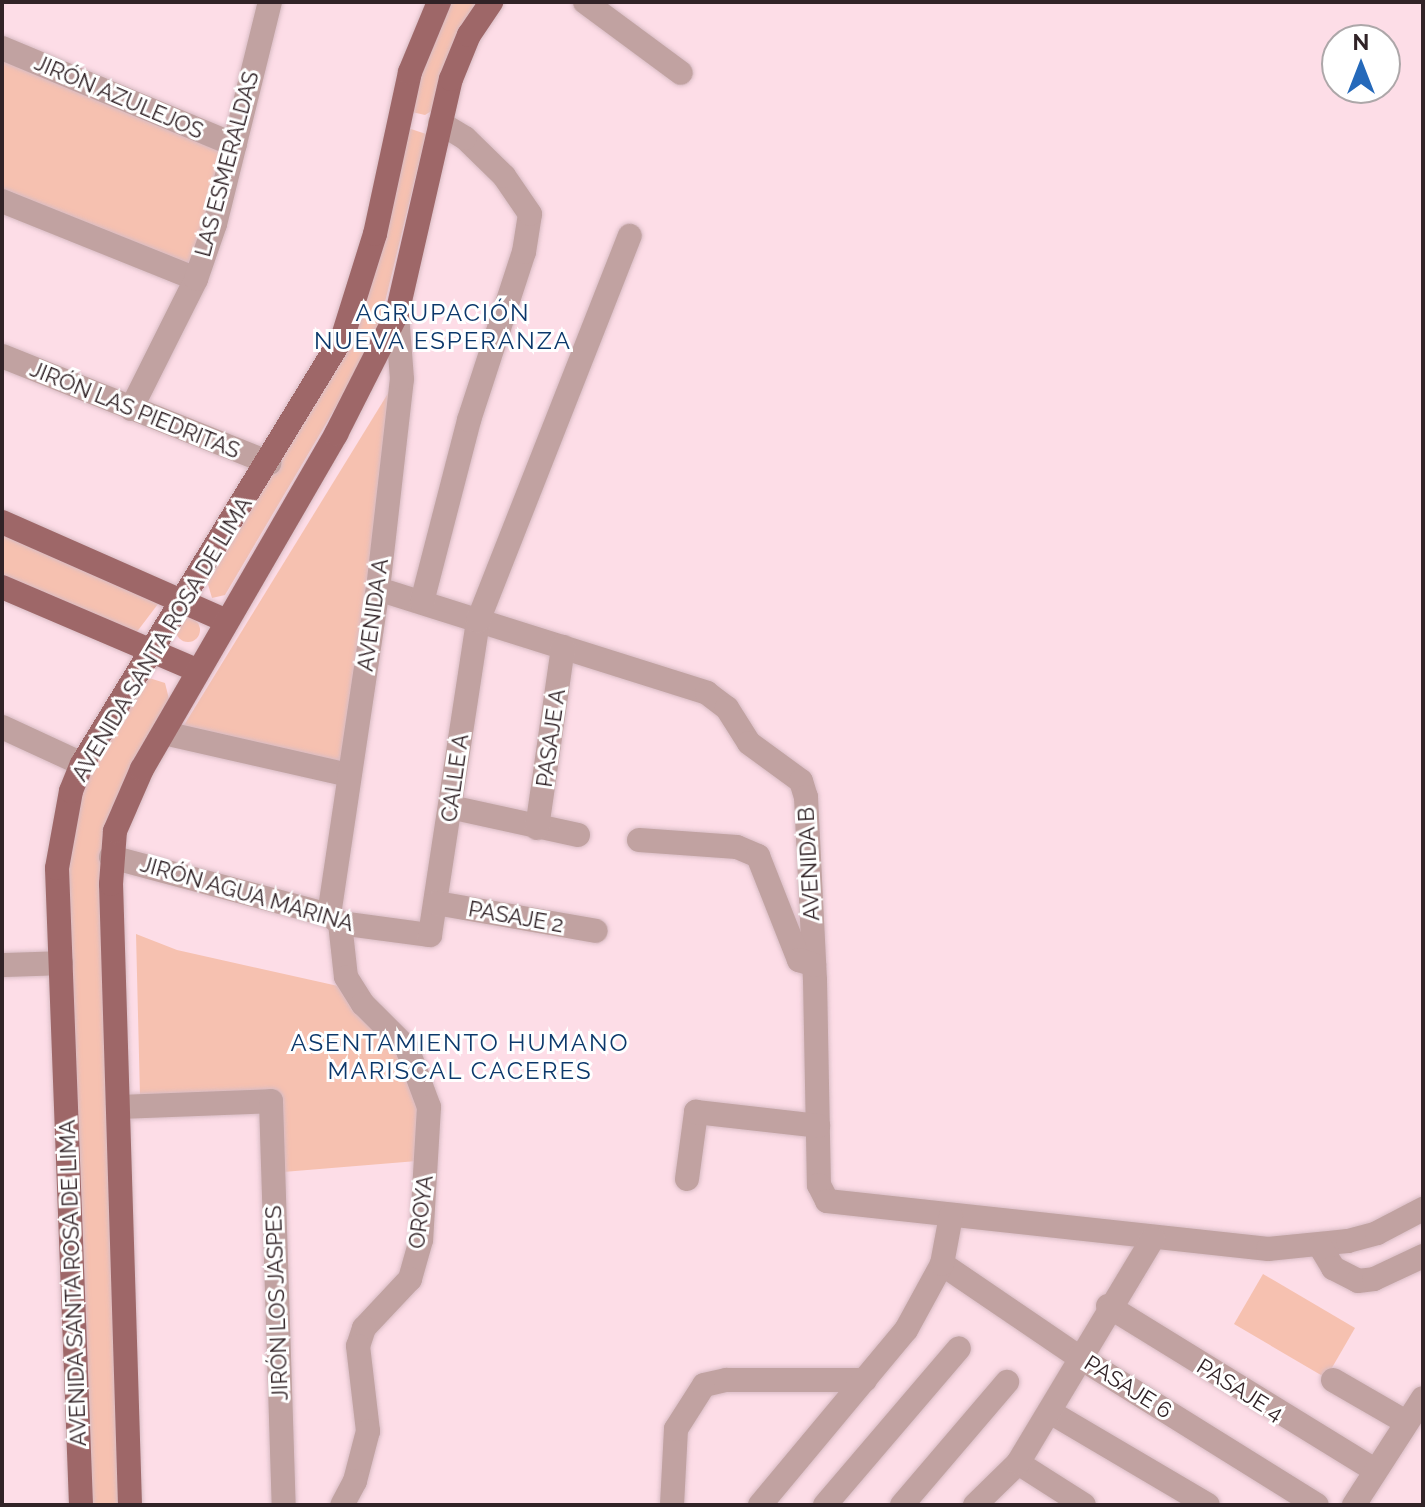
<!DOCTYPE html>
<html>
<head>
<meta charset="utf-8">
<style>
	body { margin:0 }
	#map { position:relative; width:1425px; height:1507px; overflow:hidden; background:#fddde7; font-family:Raleway,sans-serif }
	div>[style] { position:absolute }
	.green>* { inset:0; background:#f6c1b0 }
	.round { border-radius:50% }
	.roads { filter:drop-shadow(0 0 2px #d8bcc4) drop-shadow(0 0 2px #d8bcc4) }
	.minor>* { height:24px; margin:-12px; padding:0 12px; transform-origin:12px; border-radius:12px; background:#c1a2a1 }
	.major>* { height:24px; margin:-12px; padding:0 12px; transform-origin:12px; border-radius:12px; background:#9e6768 }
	span { translate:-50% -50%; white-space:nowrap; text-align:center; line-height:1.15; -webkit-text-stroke:6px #fff; paint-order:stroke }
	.street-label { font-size:22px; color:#312327 }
	.neighbourhood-label { font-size:24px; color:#0c386b; letter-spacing:2px }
	.frame { position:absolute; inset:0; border:4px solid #312327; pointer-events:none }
	.north { position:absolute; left:1321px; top:24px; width:80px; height:80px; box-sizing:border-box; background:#fff; border:2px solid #ada7a9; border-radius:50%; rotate:0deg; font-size:22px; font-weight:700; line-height:32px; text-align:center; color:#312327 }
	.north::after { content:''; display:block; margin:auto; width:28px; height:36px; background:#2569ba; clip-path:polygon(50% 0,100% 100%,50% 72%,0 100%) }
</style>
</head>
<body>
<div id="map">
	<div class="green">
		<i style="clip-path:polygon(448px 2px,476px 2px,453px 42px,433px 110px,425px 115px,412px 112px,424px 54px)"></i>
		<i style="clip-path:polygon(2px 56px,231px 151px,197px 270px,2px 192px)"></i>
		<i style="clip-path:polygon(408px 128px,426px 134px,376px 339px,225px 595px,212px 598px,207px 581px,343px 356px)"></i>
		<i style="clip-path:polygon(395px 382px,343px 767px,181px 730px)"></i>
		<i style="clip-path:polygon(2px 528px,156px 591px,158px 604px,136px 633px,2px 579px)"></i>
		<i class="round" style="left:176px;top:618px;width:24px;height:24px"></i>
		<i style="clip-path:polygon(146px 677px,165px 683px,169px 699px,117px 800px,123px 1505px,90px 1505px,66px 872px,84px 782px)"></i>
		<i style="clip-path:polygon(136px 934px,177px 950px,338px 986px,379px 1023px,418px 1090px,417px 1161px,283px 1172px,277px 1090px,140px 1096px)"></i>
		<i style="clip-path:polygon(1263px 1274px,1355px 1328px,1326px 1378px,1234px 1324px)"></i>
	</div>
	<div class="roads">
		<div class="minor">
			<i style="left:585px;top:2px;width:119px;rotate:36.5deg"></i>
			<i style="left:2px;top:48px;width:252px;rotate:22.6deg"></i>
			<i style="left:2px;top:201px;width:209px;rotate:21.9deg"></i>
			<i style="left:2px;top:356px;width:288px;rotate:21.8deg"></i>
			<i style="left:131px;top:409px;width:145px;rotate:-63.4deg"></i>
			<i style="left:196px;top:279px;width:58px;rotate:-70.9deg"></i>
			<i style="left:215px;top:224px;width:229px;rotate:-76.1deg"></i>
			<i style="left:378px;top:589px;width:345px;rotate:17.5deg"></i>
			<i style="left:707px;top:693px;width:25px;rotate:37deg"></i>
			<i style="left:727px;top:708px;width:41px;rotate:57.8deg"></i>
			<i style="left:749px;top:743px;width:64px;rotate:36.2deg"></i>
			<i style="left:801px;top:781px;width:17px;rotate:73deg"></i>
			<i style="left:806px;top:797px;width:183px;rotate:87.2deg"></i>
			<i style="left:815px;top:980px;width:205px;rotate:88.9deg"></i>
			<i style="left:819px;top:1185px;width:18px;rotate:63deg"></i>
			<i style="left:827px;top:1201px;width:444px;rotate:6.2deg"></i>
			<i style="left:1268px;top:1249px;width:80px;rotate:-5.7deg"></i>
			<i style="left:1348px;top:1241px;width:30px;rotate:-15deg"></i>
			<i style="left:1377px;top:1233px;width:52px;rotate:-27.6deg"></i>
			<i style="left:422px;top:602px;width:188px;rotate:-75.5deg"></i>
			<i style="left:469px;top:420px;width:177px;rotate:-71.9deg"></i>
			<i style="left:524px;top:252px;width:38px;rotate:-81deg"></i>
			<i style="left:530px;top:214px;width:46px;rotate:-124.4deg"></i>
			<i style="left:504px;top:176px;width:54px;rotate:-135.7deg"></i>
			<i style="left:465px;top:138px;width:29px;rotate:-149deg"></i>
			<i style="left:2px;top:727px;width:88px;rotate:24.8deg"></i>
			<i style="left:164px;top:733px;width:190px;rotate:12.8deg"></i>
			<i style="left:450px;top:807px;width:131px;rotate:12.3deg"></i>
			<i style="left:537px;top:828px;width:183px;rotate:-81.8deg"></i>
			<i style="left:639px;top:840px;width:98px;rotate:4.1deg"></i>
			<i style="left:737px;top:847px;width:23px;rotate:23deg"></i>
			<i style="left:758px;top:856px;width:112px;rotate:68.5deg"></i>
			<i style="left:799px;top:960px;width:16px;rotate:18deg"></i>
			<i style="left:111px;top:857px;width:226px;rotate:14.9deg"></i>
			<i style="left:329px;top:915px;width:14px;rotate:36deg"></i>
			<i style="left:340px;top:923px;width:91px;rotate:7.6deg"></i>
			<i style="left:430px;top:935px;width:318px;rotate:-81.3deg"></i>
			<i style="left:478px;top:621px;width:414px;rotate:-68.5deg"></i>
			<i style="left:436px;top:903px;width:162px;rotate:9.9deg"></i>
			<i style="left:329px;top:915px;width:330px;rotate:-81.5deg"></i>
			<i style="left:378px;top:589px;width:211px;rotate:-83.5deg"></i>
			<i style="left:402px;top:379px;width:65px;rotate:-94.4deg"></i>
			<i style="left:340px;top:923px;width:54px;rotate:83.7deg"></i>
			<i style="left:346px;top:977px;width:32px;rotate:58deg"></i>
			<i style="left:363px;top:1004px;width:62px;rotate:45deg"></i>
			<i style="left:407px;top:1048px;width:63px;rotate:69.6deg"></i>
			<i style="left:429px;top:1107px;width:133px;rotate:93.4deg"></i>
			<i style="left:421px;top:1240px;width:41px;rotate:105.8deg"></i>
			<i style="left:410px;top:1279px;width:67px;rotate:133.2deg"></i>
			<i style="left:364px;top:1328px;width:19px;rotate:108deg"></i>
			<i style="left:358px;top:1346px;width:86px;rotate:83.3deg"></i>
			<i style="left:368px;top:1431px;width:52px;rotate:104.6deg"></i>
			<i style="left:355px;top:1481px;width:27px;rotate:118deg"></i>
			<i style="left:2px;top:965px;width:59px;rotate:-1.9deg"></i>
			<i style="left:118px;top:1107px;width:153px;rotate:-2.2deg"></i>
			<i style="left:271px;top:1101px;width:404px;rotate:88.2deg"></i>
			<i style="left:687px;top:1179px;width:68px;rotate:-82.3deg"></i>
			<i style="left:696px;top:1112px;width:123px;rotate:6.5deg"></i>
			<i style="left:1320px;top:1246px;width:26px;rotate:59deg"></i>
			<i style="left:1333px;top:1268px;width:28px;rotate:27deg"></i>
			<i style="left:1358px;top:1281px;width:16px;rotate:-7deg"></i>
			<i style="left:1374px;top:1279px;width:54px;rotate:-25.1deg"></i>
			<i style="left:942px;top:1264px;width:166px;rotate:34.2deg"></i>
			<i style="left:1079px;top:1357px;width:280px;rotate:31.9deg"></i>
			<i style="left:1108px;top:1306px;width:313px;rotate:31.6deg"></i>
			<i style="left:1333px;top:1380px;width:82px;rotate:30deg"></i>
			<i style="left:1050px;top:1412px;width:183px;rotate:30.5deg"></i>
			<i style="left:1018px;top:1463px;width:78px;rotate:32.5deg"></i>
			<i style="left:672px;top:1505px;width:76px;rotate:-87deg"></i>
			<i style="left:676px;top:1429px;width:52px;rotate:-57.5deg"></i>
			<i style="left:704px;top:1385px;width:23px;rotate:-13deg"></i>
			<i style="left:726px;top:1380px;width:139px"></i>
			<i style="left:760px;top:1505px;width:228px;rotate:-50.2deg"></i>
			<i style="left:906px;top:1330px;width:75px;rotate:-61.4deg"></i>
			<i style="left:942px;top:1264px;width:49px;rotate:-79.4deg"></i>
			<i style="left:825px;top:1505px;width:206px;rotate:-49.5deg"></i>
			<i style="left:902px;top:1505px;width:162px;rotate:-49.5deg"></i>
			<i style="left:975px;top:1505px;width:60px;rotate:-44.3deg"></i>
			<i style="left:1018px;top:1463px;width:262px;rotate:-59deg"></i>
			<i style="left:1354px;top:1505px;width:127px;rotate:-57.2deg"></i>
		</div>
		<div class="major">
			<i style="left:2px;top:522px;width:243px;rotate:23.8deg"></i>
			<i style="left:2px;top:587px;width:212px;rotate:23.1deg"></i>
			<i style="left:81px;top:1505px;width:637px;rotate:-92.16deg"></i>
			<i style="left:57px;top:868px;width:78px;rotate:-79.7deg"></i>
			<i style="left:71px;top:791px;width:29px;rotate:-68deg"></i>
			<i style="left:82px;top:764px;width:501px;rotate:-58.62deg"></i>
			<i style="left:343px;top:336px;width:107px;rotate:-72.6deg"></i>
			<i style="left:375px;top:234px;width:166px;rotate:-77.8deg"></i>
			<i style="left:410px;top:72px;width:76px;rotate:-67.5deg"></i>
			<i style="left:130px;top:1505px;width:621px;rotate:-91.75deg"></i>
			<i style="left:111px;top:884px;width:53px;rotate:-85.7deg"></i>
			<i style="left:115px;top:831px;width:68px;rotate:-66.5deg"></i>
			<i style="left:142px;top:769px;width:387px;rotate:-59.9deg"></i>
			<i style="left:336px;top:434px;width:135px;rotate:-63.1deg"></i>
			<i style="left:397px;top:314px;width:241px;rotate:-77.1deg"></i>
			<i style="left:451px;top:79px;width:48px;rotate:-67.8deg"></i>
			<i style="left:469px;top:35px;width:40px;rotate:-56deg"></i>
		</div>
	</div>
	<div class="street-label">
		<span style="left:119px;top:97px;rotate:23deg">JIRÓN AZULEJOS</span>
		<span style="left:227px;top:164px;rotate:-75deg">LAS ESMERALDAS</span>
		<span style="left:135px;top:410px;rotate:22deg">JIRÓN LAS PIEDRITAS</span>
		<span style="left:373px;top:615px;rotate:-82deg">AVENIDA A</span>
		<span style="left:162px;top:639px;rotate:-59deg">AVENIDA SANTA ROSA DE LIMA</span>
		<span style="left:551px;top:738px;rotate:-82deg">PASAJE A</span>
		<span style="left:455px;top:778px;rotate:-82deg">CALLE A</span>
		<span style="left:809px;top:864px;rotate:-93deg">AVENIDA B</span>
		<span style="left:247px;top:894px;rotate:16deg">JIRÓN AGUA MARINA</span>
		<span style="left:516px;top:917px;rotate:10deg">PASAJE 2</span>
		<span style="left:421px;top:1212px;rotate:-83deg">OROYA</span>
		<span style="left:73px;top:1283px;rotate:-92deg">AVENIDA SANTA ROSA DE LIMA</span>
		<span style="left:277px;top:1303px;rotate:-92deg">JIRÓN LOS JASPES</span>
		<span style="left:1128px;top:1387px;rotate:32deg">PASAJE 6</span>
		<span style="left:1240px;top:1390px;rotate:32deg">PASAJE 4</span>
	</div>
	<div class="neighbourhood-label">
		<span style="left:443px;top:327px">AGRUPACIÓN<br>NUEVA ESPERANZA</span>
		<span style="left:460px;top:1057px">ASENTAMIENTO HUMANO<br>MARISCAL CACERES</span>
	</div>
	<div class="frame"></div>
	<div class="north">N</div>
</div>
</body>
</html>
